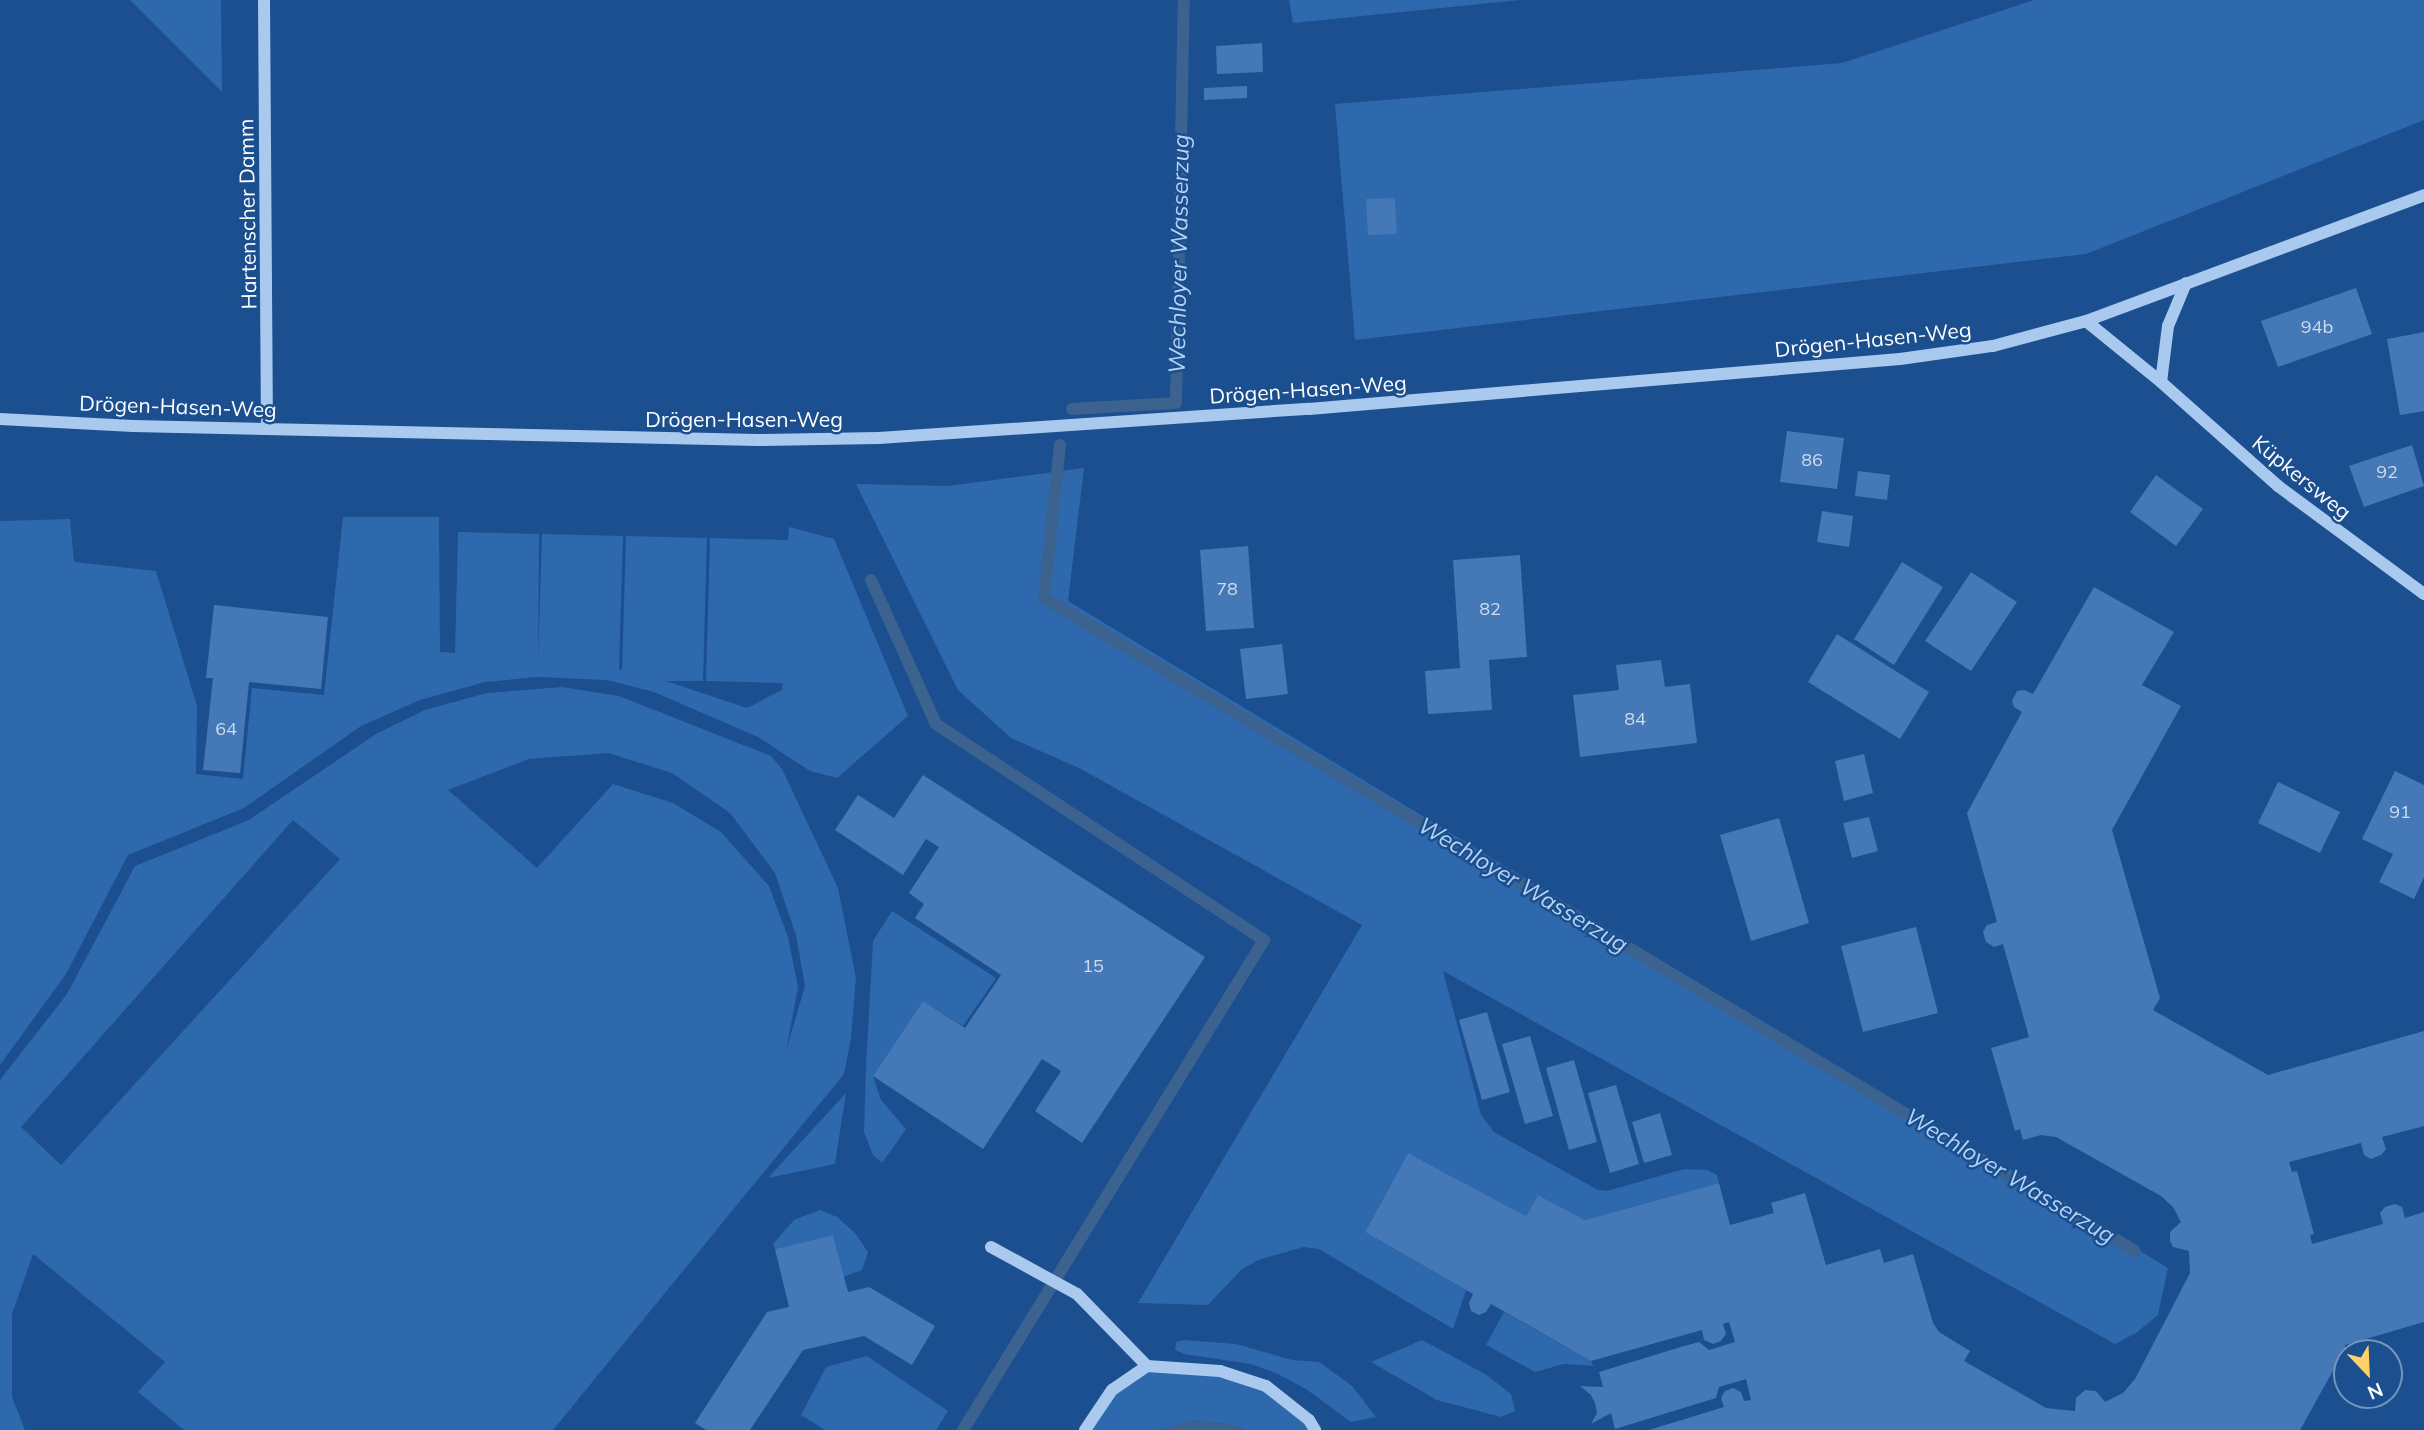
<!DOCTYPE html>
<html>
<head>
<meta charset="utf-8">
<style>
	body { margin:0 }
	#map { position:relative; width:2424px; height:1430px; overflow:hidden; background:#1b4f8f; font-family:Mulish,sans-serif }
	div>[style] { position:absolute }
	.green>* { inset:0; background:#2e69ad }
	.water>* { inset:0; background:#3c6290 }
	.stream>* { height:12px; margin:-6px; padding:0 6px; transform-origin:6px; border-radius:6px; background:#3c6290 }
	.building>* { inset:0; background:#4478b7 }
	.minor>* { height:12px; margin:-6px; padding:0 6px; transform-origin:6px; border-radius:6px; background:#a9c9ee }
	span { translate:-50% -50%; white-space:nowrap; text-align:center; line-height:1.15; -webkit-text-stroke:5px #1b4f8f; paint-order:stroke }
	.number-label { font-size:18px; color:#d0dded }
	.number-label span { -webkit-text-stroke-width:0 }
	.street-label { font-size:21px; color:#fff }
	.water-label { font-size:23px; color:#b5d3f5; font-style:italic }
	.north { position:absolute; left:2333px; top:1339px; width:70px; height:70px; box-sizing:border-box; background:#1b4f8f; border:2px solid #7695bc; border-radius:50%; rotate:157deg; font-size:19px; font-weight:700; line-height:28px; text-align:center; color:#fff }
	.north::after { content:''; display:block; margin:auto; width:24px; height:32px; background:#ffd166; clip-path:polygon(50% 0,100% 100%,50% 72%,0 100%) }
</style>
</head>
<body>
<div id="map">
	<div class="green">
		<i style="clip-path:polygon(130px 0,221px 0,222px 92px)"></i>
		<i style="clip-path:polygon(1289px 0,1520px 0,1293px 23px)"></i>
		<i style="clip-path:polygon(2034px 0,2424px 0,2424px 120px,2086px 254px,1355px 340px,1335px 104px,1842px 63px)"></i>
		<i style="clip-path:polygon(1084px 468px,1068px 601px,2168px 1268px,2158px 1315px,2136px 1333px,2115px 1344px,1443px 971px,1481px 1115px,1494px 1132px,1598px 1190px,1607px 1191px,1684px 1169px,1707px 1170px,1717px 1175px,1719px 1183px,1585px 1220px,1538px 1195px,1526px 1216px,1408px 1153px,1365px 1232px,1466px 1290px,1453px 1329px,1319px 1249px,1304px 1247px,1258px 1260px,1241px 1270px,1208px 1305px,1138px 1303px,1362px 925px,1079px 768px,1011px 738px,958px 690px,856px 484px,948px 486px)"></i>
		<i style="clip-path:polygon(343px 517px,439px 517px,440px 652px,455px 653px,458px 532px,539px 534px,538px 660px,542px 534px,623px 536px,619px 669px,622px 670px,626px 536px,707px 538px,703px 681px,666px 681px,747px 708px,782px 690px,783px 683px,706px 681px,710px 538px,788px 540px,789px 527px,834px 539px,908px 716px,837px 778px,810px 771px,758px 737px,654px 692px,607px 680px,538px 677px,485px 682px,420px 700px,361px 726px,244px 808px,128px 855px,66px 974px,0 1065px,0 521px,70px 519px,74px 562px,156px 571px,197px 706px,196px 774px,243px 779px,252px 688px,324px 695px)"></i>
		<i style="clip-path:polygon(evenodd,562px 687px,619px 696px,771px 756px,782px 769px,838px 888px,856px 978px,851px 1038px,844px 1074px,553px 1430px,184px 1430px,138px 1392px,165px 1362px,33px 1254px,12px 1314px,12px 1397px,25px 1430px,0 1430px,0 1080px,67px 994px,135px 866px,249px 820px,376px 734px,425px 710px,487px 693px,562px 687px,608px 753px,672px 773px,730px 813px,775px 873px,796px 935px,805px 986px,786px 1051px,798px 987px,788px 937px,769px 886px,721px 832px,673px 803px,613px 784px,537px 868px,448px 790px,529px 759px,608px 753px,562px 687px,293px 820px,340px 859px,61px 1165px,21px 1127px,293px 820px)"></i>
		<i style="clip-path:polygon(892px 911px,996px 978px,963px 1026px,923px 1001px,873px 1076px,881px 1100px,906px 1129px,882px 1163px,873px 1155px,864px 1132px,866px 1067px,873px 941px)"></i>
		<i style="clip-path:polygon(846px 1093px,835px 1164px,768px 1178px)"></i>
		<i style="clip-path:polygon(820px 1210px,837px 1217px,855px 1233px,868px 1252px,862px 1270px,843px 1277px,833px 1235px,775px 1249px,773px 1244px,794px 1220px)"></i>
		<i style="clip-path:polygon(1504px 1312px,1591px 1361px,1593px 1366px,1564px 1364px,1535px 1372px,1486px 1345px)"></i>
		<i style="clip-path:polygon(1184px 1340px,1236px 1344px,1292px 1360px,1319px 1362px,1352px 1386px,1376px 1417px,1351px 1422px,1306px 1389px,1278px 1374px,1251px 1364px,1184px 1354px,1175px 1350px,1176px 1342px)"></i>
		<i style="clip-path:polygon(1422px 1340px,1485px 1374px,1511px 1394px,1515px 1411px,1501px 1417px,1437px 1400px,1371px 1362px)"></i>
		<i style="clip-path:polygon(867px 1356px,948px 1411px,936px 1430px,825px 1430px,801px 1415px,826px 1367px)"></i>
		<i style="clip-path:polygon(1147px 1366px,1220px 1371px,1266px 1386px,1315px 1430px,1245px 1430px,1229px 1424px,1190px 1421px,1159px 1430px,1085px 1430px,1112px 1390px)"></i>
	</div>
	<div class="water">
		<i style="clip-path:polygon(1190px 1421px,1229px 1424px,1244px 1430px,1159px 1430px)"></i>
	</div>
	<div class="stream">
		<i style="left:1072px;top:409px;width:104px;rotate:-3.3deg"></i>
		<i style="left:1176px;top:403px;width:403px;rotate:-88.9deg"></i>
		<i style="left:1060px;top:445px;width:154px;rotate:96deg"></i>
		<i style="left:1044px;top:598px;width:1271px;rotate:30.9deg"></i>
		<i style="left:871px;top:580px;width:158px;rotate:65.7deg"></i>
		<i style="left:936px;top:724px;width:393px;rotate:33.4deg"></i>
		<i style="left:1264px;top:940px;width:575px;rotate:121.56deg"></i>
	</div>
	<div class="building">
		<i style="clip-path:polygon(1262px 43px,1263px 72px,1217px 74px,1216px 46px)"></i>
		<i style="clip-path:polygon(1247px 86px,1247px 98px,1204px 100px,1204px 88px)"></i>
		<i style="clip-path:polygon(1395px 198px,1397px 234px,1368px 235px,1366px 199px)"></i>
		<i style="clip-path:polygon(2356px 288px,2372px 334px,2278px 367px,2261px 321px)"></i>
		<i style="clip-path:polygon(2424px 332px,2424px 411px,2400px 415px,2387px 339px)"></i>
		<i style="clip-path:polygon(1787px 431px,1844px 438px,1837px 489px,1780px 482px)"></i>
		<i style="clip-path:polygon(2412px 445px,2424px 486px,2364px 507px,2349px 466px)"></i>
		<i style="clip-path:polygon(1858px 471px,1890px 475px,1887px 500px,1855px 496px)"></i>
		<i style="clip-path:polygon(2156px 475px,2203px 509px,2176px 546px,2130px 512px)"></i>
		<i style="clip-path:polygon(1822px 511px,1853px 516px,1849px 547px,1817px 542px)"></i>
		<i style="clip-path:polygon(1248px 546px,1254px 628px,1206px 631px,1200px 550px)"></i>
		<i style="clip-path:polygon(1520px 555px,1527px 657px,1489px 660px,1492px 710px,1428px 714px,1425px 671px,1460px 668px,1453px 560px)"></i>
		<i style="clip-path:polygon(1902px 562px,1943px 587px,1894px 665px,1854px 639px)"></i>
		<i style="clip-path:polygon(1971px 572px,2017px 602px,1971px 671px,1925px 641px)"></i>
		<i style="clip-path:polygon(2094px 587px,2174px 632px,2142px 685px,2181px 706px,2112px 830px,2160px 998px,2153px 1010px,2268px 1075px,2424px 1031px,2424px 1126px,2382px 1137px,2386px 1149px,2381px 1155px,2371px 1159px,2364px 1155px,2361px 1143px,2289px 1162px,2292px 1172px,2297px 1171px,2314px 1234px,2310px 1235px,2312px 1244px,2383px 1224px,2380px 1213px,2385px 1207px,2395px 1204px,2402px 1207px,2405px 1218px,2424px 1212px,2424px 1322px,2345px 1345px,2345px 1349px,2300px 1430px,1649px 1430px,1724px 1407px,1721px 1398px,1725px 1391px,1733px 1388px,1741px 1392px,1744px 1401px,1751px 1400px,1746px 1379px,1719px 1387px,1716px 1398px,1615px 1429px,1611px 1413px,1591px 1424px,1597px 1413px,1595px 1403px,1591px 1395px,1580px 1386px,1603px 1387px,1599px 1372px,1684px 1346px,1699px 1342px,1709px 1350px,1735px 1342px,1729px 1322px,1723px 1324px,1726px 1334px,1721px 1341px,1713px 1344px,1704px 1340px,1702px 1330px,1591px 1361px,1491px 1304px,1486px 1312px,1479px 1315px,1471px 1311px,1469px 1303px,1473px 1294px,1365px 1232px,1408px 1153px,1526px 1216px,1538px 1195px,1585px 1220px,1719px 1183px,1730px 1225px,1774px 1213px,1771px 1203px,1805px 1193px,1826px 1265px,1880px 1249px,1884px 1263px,1913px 1254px,1933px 1323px,1939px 1332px,1970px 1351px,1964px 1361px,2046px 1408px,2075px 1411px,2076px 1398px,2085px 1390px,2096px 1391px,2105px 1402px,2123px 1393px,2135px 1379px,2190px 1273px,2189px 1251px,2173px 1247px,2170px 1241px,2170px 1232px,2181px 1222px,2173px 1207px,2161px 1196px,2056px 1137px,2041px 1135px,2023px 1140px,2020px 1129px,2015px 1131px,1991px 1048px,2029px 1037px,2003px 944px,1994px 947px,1986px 942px,1983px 932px,1987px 925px,1997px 922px,1967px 813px,2022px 712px,2014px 707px,2012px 701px,2017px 691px,2024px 690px,2033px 694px)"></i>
		<i style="clip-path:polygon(214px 605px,328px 617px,321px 689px,249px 682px,240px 773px,203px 770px,213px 678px,206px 678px)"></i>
		<i style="clip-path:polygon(1837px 634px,1929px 692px,1900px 739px,1808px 682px)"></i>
		<i style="clip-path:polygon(1282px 644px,1288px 694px,1246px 699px,1240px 649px)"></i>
		<i style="clip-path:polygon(1661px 660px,1665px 687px,1690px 684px,1697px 743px,1580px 757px,1573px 695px,1619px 690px,1616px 665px)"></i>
		<i style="clip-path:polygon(1864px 754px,1873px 793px,1844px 801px,1835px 761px)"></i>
		<i style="clip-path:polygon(2395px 771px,2424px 785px,2424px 877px,2414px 899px,2379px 882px,2393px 854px,2362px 839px)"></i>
		<i style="clip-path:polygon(923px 775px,1205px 957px,1082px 1143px,1035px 1111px,1061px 1071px,1042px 1059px,983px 1149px,873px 1076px,923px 1001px,965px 1028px,1001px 975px,915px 918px,924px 904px,909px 893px,939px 847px,926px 839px,903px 875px,835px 830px,858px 795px,894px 818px)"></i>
		<i style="clip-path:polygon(2278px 782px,2340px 812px,2320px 853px,2258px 823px)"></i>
		<i style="clip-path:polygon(1869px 817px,1878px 851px,1852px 858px,1843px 823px)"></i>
		<i style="clip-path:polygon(1779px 818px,1809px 923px,1751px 941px,1720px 835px)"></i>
		<i style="clip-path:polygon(1916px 927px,1938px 1013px,1863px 1032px,1841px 946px)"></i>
		<i style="clip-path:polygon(1487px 1012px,1510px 1092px,1482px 1100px,1459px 1020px)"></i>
		<i style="clip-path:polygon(1530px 1036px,1553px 1116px,1525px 1124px,1502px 1044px)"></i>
		<i style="clip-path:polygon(1574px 1060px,1597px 1142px,1569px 1150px,1546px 1068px)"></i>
		<i style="clip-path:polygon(1616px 1085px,1639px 1164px,1610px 1173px,1588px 1093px)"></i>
		<i style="clip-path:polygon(1660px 1113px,1672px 1155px,1644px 1163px,1632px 1122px)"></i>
		<i style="clip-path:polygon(833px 1235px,848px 1292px,869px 1287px,935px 1326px,912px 1365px,864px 1336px,803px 1350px,750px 1430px,706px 1430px,695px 1423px,767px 1312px,789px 1307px,775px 1249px)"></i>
	</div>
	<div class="minor">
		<i style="left:264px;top:0;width:428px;rotate:89.6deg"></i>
		<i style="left:2186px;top:283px;width:47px;rotate:112.7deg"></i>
		<i style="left:2168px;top:326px;width:56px;rotate:97.1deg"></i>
		<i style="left:2161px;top:382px;width:157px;rotate:41.6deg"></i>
		<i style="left:2278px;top:486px;width:182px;rotate:36.5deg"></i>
		<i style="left:2086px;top:321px;width:97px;rotate:39.1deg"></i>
		<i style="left:0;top:419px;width:133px;rotate:3deg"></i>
		<i style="left:133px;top:426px;width:625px;rotate:1.28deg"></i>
		<i style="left:758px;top:440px;width:121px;rotate:-0.9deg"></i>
		<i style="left:879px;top:438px;width:431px;rotate:-3.9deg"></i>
		<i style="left:1309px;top:409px;width:593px;rotate:-4.84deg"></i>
		<i style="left:1900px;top:359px;width:94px;rotate:-8deg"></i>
		<i style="left:1993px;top:346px;width:96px;rotate:-15deg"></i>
		<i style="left:2086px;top:321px;width:361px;rotate:-20.4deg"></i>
		<i style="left:991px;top:1247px;width:98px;rotate:28.7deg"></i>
		<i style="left:1077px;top:1294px;width:100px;rotate:45.8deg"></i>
		<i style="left:1085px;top:1430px;width:48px;rotate:-56deg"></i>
		<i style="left:1112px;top:1390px;width:42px;rotate:-34.4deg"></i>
		<i style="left:1147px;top:1366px;width:73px;rotate:3.9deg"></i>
		<i style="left:1220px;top:1371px;width:48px;rotate:18.1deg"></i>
		<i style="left:1266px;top:1386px;width:55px;rotate:38.3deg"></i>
		<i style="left:1309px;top:1420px;width:12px;rotate:59deg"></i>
	</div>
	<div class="number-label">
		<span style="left:2317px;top:327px">94b</span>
		<span style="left:1812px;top:460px">86</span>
		<span style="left:2387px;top:472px">92</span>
		<span style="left:1227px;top:589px">78</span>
		<span style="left:1490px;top:609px">82</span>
		<span style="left:1635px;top:719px">84</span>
		<span style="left:226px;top:729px">64</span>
		<span style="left:2400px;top:812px">91</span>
		<span style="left:1093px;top:966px">15</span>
	</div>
	<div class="street-label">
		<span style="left:247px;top:214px;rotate:-91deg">Hartenscher Damm</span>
		<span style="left:1873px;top:339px;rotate:-6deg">Drögen-Hasen-Weg</span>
		<span style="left:1308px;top:389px;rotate:-4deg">Drögen-Hasen-Weg</span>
		<span style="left:178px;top:406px;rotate:2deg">Drögen-Hasen-Weg</span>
		<span style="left:744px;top:419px">Drögen-Hasen-Weg</span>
		<span style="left:2302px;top:477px;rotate:39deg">Küpkersweg</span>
	</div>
	<div class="water-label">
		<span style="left:1179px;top:254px;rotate:-89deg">Wechloyer Wasserzug</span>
		<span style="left:1523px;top:885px;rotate:31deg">Wechloyer Wasserzug</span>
		<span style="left:2010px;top:1176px;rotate:31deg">Wechloyer Wasserzug</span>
	</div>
	<div class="north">N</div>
</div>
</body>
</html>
